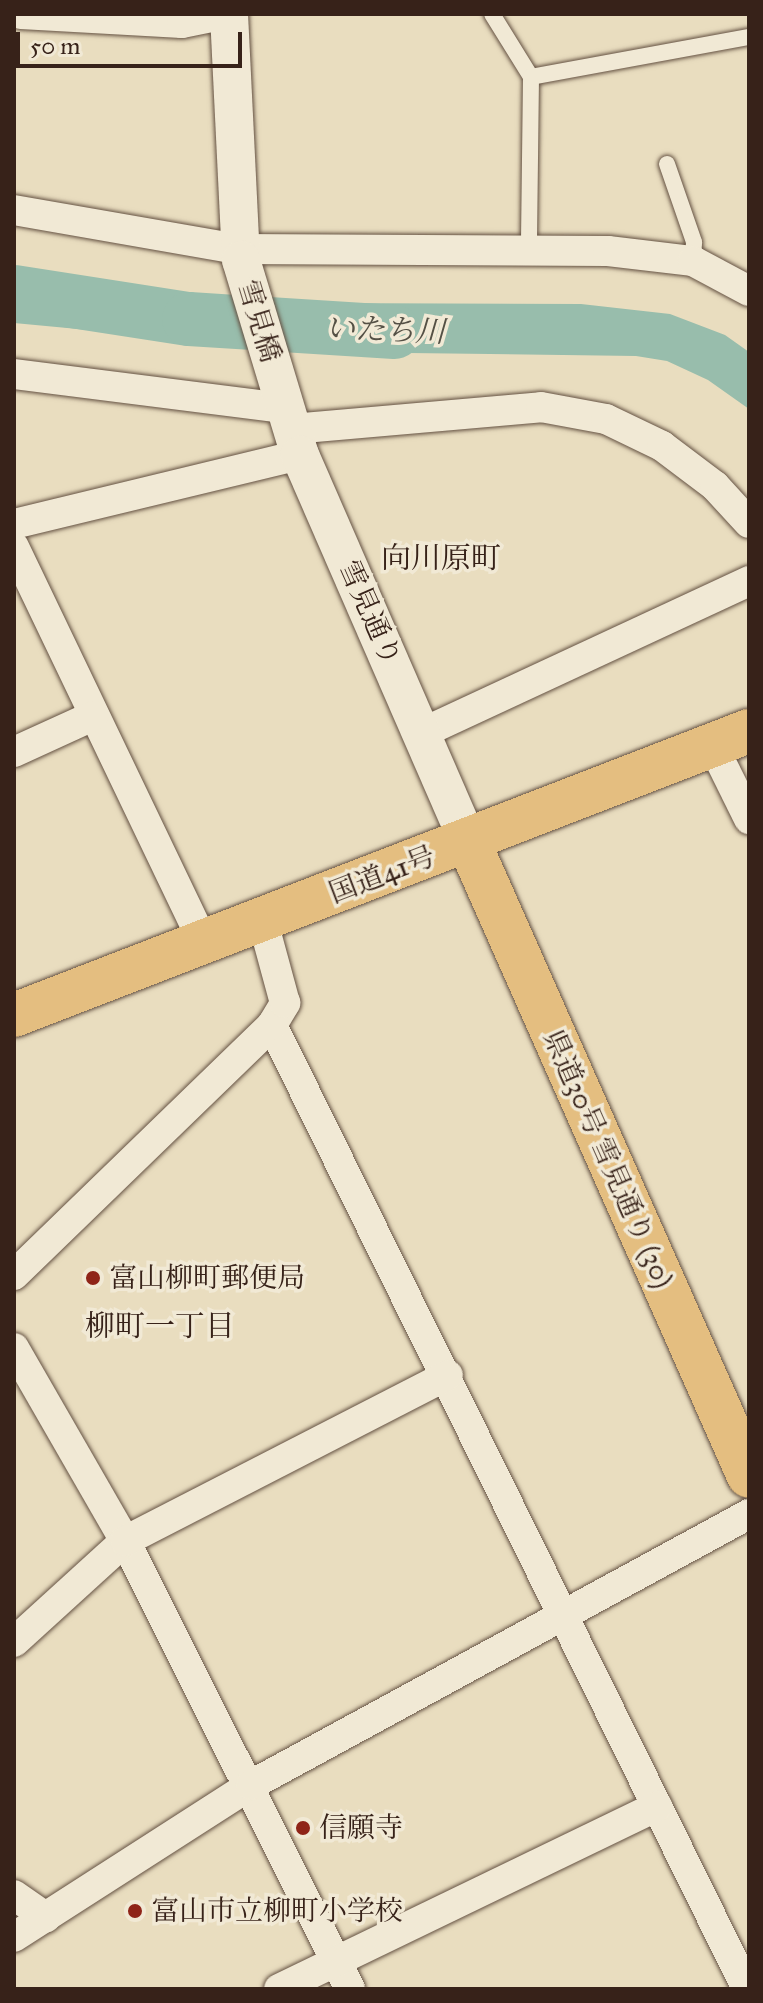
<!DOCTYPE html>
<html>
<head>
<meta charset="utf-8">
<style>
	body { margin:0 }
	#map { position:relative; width:763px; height:2003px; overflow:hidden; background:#e9ddbf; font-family:"IM FELL Great Primer","Noto Serif JP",serif }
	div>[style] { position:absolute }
	.water>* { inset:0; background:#98bdac }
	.river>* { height:54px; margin:-27px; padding:0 27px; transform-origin:27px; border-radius:27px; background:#98bdac }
	.roads { filter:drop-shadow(0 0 2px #645142) drop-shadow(0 0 2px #645142) }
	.service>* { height:16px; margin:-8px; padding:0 8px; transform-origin:8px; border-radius:8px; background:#f1e9d5 }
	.minor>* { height:30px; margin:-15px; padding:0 15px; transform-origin:15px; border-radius:15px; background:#f1e9d5 }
	.tertiary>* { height:38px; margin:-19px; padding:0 19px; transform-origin:19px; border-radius:19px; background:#f1e9d5 }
	.primary>* { height:44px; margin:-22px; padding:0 22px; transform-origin:22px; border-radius:22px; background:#e4be80 }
	.trunk>* { height:44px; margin:-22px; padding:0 22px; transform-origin:22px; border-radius:22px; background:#e4be80 }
	.dots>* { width:22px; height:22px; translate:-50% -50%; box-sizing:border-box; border:4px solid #f1e9d5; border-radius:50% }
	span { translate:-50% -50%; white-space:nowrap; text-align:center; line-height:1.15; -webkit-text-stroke:7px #f1e9d5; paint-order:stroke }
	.street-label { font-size:28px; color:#372219 }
	.poi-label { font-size:28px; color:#372219 }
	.left { translate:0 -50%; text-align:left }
	.water-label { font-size:30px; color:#545045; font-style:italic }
	.neighbourhood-label { font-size:30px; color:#372219 }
	.frame { position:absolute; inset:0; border:16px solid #372219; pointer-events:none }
	.scale { position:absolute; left:16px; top:32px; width:226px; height:36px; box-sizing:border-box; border:4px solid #372219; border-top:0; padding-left:10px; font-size:24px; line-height:28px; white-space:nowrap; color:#372219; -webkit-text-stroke:6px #f1e9d5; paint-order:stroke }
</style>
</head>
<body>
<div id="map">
	<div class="water">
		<i style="clip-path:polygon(14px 274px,181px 292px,195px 340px,14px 323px)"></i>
		<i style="clip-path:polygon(314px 303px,581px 304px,670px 314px,725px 335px,749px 352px,749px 409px,708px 380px,667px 361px,636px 356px,328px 352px)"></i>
	</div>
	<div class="river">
		<i style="left:14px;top:292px;width:177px;rotate:8.8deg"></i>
		<i style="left:189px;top:319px;width:206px;rotate:3.6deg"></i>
	</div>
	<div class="roads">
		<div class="service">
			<i style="left:492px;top:14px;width:74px;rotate:58.2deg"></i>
			<i style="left:531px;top:77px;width:171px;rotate:90.7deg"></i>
			<i style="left:531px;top:77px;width:222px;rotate:-10.4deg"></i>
			<i style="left:667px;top:164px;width:83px;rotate:70.9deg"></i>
			<i style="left:694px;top:242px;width:19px;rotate:93deg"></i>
		</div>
		<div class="minor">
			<i style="left:21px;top:14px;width:161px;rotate:3.2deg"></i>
			<i style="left:182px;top:23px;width:45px;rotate:-11.6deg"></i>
			<i style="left:14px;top:210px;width:227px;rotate:9.9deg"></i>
			<i style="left:238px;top:249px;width:370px;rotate:0.3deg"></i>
			<i style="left:608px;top:251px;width:86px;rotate:6.7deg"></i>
			<i style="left:693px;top:261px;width:64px;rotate:28.2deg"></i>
			<i style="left:14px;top:374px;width:273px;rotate:7.2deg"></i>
			<i style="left:292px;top:429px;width:250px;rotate:-5deg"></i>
			<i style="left:541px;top:407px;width:66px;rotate:10.5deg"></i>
			<i style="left:606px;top:419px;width:62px;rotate:25.7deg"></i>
			<i style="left:662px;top:446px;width:66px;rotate:37deg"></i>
			<i style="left:715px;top:486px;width:50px;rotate:47.4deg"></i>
			<i style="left:14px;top:524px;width:294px;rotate:-13.6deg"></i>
			<i style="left:14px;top:547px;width:439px;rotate:64.4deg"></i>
			<i style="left:422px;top:733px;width:361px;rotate:-24.9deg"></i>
			<i style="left:712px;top:744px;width:84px;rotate:63.7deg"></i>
			<i style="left:14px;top:752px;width:87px;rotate:-24.5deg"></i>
			<i style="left:272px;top:1025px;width:1075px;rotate:63.77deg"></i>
			<i style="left:14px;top:1275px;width:359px;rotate:-44.1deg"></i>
			<i style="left:272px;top:1025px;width:26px;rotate:-59deg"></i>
			<i style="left:285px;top:1003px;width:84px;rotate:-105.2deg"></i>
			<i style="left:14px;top:1348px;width:223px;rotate:60.1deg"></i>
			<i style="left:125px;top:1541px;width:501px;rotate:63.33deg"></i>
			<i style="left:14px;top:1642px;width:150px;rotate:-42.3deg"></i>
			<i style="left:125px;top:1541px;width:363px;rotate:-27.2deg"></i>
			<i style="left:14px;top:1895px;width:39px;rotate:35deg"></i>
			<i style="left:14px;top:1937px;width:282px;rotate:-32.7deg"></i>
			<i style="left:251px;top:1785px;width:567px;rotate:-28.55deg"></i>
			<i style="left:279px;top:1989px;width:420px;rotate:-25.8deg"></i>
		</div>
		<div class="tertiary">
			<i style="left:229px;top:14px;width:246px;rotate:87.2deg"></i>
			<i style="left:241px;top:260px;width:204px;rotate:73.2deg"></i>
			<i style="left:300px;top:455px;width:421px;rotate:66.5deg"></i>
		</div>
		<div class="primary">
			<i style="left:468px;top:841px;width:694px;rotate:66.13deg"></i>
		</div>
		<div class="trunk">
			<i style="left:14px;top:1015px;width:788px;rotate:-21.13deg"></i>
		</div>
	</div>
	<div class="dots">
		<i style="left:93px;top:1278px;background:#8f2418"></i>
		<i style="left:303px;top:1828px;background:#8f2418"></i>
		<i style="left:135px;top:1911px;background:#8f2418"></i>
	</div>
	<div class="street-label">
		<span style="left:259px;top:321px;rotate:73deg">雪見橋</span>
		<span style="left:370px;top:613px;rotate:66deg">雪見通り</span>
		<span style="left:382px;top:875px;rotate:-21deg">国道41号</span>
		<span style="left:608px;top:1159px;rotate:66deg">県道30号 雪見通り (30)</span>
	</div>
	<div class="poi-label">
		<span class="left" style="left:109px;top:1278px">富山柳町郵便局</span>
		<span class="left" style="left:319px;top:1828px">信願寺</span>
		<span class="left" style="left:151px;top:1911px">富山市立柳町小学校</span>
	</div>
	<div class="water-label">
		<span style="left:385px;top:330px;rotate:2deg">いたち川</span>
	</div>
	<div class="neighbourhood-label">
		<span style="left:441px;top:558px">向川原町</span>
		<span style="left:160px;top:1326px">柳町一丁目</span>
	</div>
	<div class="frame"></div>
	<div class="scale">50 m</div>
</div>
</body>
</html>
